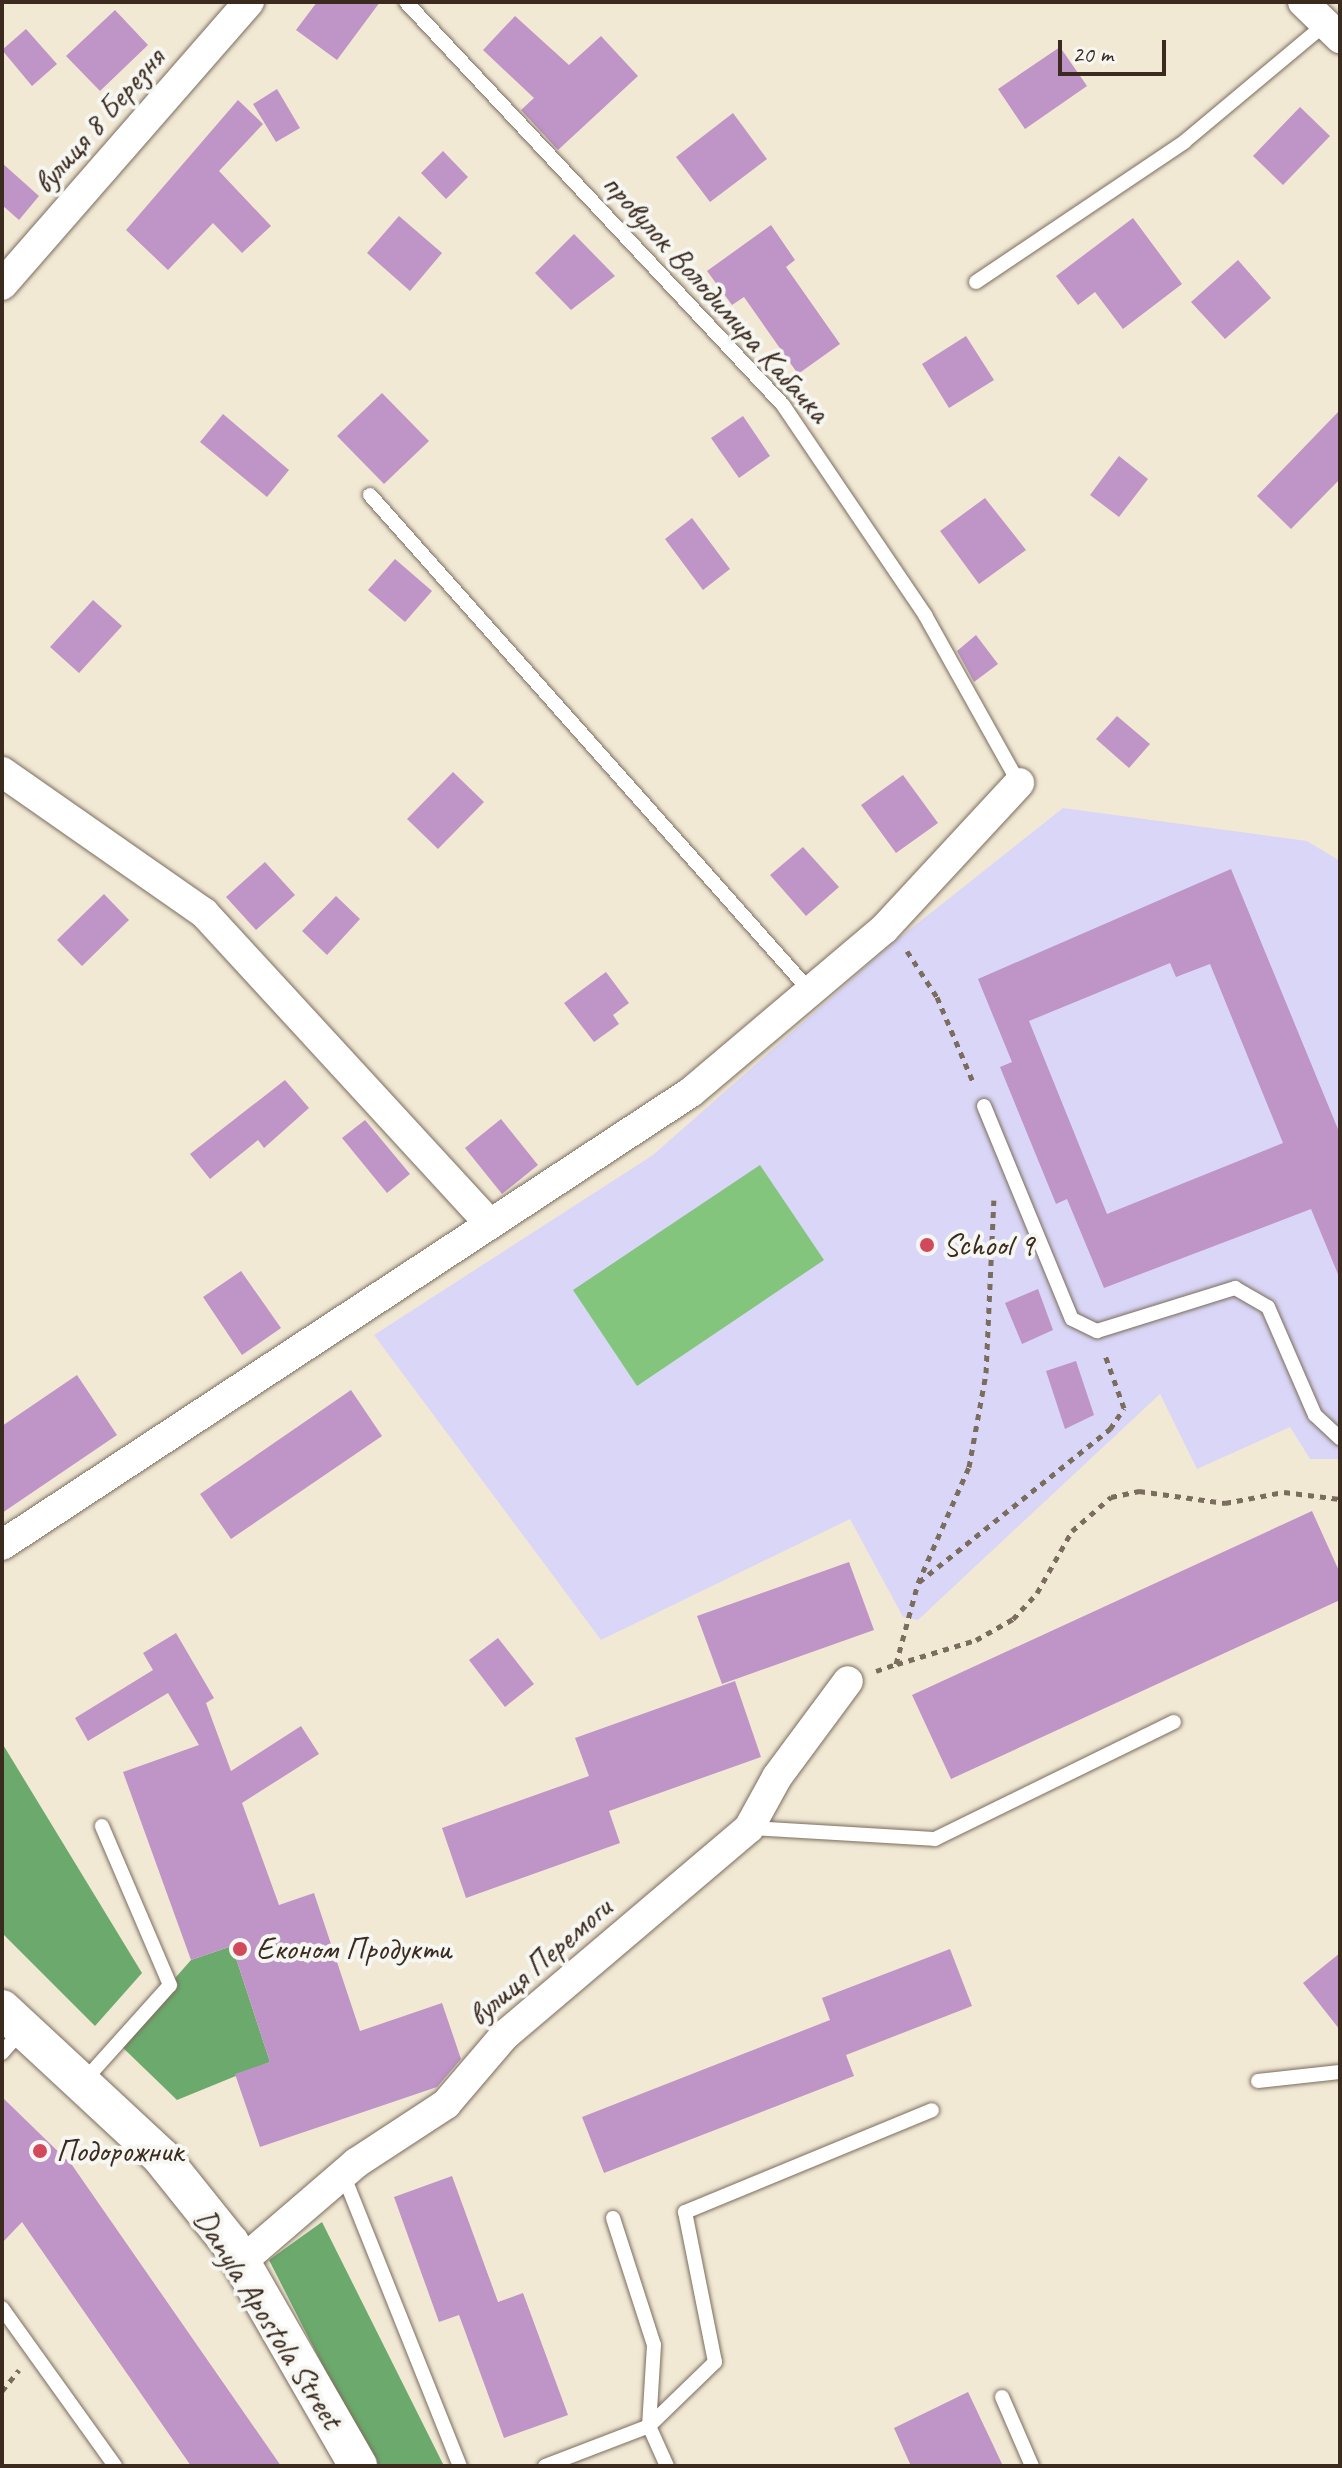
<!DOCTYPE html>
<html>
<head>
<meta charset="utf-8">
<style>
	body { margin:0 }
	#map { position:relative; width:1342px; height:2468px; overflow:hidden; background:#f2e9d5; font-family:Caveat,sans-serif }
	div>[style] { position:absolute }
	.built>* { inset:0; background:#dad6f7 }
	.green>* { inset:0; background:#84c57d }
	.forest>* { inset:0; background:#6baa6c }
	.building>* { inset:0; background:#be95c6 }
	.path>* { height:5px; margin-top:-2.5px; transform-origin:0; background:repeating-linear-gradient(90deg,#7b6d5e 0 6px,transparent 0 12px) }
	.roads { filter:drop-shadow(0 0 2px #7b6d5e) drop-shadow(0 0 2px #7b6d5e) }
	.service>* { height:14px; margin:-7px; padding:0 7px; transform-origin:7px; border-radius:7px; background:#fff }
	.minor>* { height:30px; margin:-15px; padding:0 15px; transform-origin:15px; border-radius:15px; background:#fff }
	.tertiary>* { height:38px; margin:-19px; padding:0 19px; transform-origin:19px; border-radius:19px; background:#fff }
	.dots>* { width:22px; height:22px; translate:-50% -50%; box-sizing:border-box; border:4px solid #f6f6f2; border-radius:50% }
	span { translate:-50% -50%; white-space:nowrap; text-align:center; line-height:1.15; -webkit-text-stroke:8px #f6f6f2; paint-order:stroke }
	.street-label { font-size:32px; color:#3b2a1e }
	.poi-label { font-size:32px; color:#3b2a1e }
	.left { translate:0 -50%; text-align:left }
	.frame { position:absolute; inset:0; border:4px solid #3b2a1e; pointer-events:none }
	.scale { position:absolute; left:1058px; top:40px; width:108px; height:36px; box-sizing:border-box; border:4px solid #3b2a1e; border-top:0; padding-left:10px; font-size:24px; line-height:28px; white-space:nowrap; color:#3b2a1e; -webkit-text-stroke:6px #f6f6f2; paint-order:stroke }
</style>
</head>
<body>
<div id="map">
	<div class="built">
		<i style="clip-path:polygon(1063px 808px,1307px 841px,1340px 861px,1340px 1459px,1310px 1459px,1290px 1427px,1197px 1469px,1160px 1394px,918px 1620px,903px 1617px,850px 1519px,601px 1640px,374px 1335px,653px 1155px,894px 942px)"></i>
	</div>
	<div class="green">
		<i style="clip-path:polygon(760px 1165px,824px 1260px,637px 1386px,573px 1290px)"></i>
	</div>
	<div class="forest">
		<i style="clip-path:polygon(2px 1743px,142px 1973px,95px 2026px,2px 1933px)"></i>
		<i style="clip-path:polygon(232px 1946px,270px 2062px,177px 2100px,118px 2043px,191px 1960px)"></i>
		<i style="clip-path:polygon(322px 2222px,444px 2466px,374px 2466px,269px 2260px)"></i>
	</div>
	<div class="building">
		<i style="clip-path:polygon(317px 2px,380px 2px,337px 60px,296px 30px)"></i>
		<i style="clip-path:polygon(115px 10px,148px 45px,100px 91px,66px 56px)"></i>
		<i style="clip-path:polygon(515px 16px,569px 65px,601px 36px,638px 76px,558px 150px,521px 110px,534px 98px,483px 50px)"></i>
		<i style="clip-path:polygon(26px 29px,57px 64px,32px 86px,2px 50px)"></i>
		<i style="clip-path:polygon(1060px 47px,1087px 86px,1025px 129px,998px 89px)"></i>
		<i style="clip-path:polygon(277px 89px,300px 128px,276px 142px,253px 104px)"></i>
		<i style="clip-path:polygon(238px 100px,263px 124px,219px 171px,271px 226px,242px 253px,213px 223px,168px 270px,126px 230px)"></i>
		<i style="clip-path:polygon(1300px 107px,1330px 136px,1283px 185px,1253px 156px)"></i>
		<i style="clip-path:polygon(733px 113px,767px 159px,710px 202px,676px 157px)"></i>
		<i style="clip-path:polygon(443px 151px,468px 177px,446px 199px,421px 173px)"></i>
		<i style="clip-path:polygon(2px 163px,39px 196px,19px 220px,2px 205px)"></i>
		<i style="clip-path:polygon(399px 216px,442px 253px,410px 291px,367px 253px)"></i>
		<i style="clip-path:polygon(1133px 218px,1182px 284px,1123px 329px,1095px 292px,1078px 305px,1056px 276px)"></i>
		<i style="clip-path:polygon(771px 225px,795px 260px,786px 267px,840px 344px,798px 374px,744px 297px,732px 305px,707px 271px)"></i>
		<i style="clip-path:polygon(574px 234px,615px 276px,571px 310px,535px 273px)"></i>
		<i style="clip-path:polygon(1238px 260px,1271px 298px,1225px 339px,1191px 302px)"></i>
		<i style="clip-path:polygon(966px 336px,994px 380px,949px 408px,922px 364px)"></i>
		<i style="clip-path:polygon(382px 393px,429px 441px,384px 484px,337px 436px)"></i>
		<i style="clip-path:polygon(1340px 410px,1340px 479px,1291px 529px,1257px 496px)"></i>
		<i style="clip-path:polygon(223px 414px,289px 470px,267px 497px,200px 442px)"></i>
		<i style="clip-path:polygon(743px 416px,770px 456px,739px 478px,711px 438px)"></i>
		<i style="clip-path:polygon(1119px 456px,1148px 479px,1119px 517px,1090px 495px)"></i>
		<i style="clip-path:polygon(985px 498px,1026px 550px,979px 584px,940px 531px)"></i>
		<i style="clip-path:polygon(692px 518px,730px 569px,703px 590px,665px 539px)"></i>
		<i style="clip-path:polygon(395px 559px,432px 591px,405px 622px,368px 590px)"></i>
		<i style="clip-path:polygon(93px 600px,122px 626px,79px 673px,50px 647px)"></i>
		<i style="clip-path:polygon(976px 635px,998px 664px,974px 682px,957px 651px)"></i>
		<i style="clip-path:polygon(1117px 716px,1150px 744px,1129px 768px,1096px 739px)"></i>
		<i style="clip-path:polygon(453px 772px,484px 802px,438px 849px,407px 819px)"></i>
		<i style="clip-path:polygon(903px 775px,938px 823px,896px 853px,861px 805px)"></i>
		<i style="clip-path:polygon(803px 847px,839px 887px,806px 916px,770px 875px)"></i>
		<i style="clip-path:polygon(265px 862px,295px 895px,256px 930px,226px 897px)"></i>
		<i style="clip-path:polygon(evenodd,1231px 869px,1340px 1134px,1340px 1279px,1311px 1209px,1104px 1288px,1067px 1199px,1056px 1204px,1000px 1067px,1012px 1062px,978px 979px,1231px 869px,1170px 963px,1176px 977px,1210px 964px,1283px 1143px,1107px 1214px,1029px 1021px,1170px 963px)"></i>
		<i style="clip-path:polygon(104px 894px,129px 920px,82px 966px,57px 940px)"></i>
		<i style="clip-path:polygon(336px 896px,360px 919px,327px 955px,302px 931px)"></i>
		<i style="clip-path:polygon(606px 972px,629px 1003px,613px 1015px,619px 1024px,594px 1042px,564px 1003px)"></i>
		<i style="clip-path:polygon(285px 1080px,309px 1108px,264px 1148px,258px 1140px,210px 1179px,190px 1154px)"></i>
		<i style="clip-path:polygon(501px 1119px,538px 1165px,502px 1194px,465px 1148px)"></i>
		<i style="clip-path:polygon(365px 1120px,410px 1174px,387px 1193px,342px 1138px)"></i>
		<i style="clip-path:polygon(241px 1271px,281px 1328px,242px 1355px,203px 1297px)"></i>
		<i style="clip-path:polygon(1038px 1289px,1053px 1330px,1022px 1344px,1005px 1303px)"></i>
		<i style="clip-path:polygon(1076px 1361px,1094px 1415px,1065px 1429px,1046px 1371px)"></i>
		<i style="clip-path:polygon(77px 1375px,117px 1435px,2px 1513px,2px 1426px)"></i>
		<i style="clip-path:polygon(351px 1390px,382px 1436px,231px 1539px,200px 1494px)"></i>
		<i style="clip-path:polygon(1312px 1511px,1340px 1573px,1340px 1600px,951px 1779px,912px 1695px)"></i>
		<i style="clip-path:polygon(849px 1562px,874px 1630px,722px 1684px,697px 1616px)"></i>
		<i style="clip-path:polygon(176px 1633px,214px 1698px,206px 1703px,231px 1771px,301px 1726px,319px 1754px,242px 1803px,279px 1905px,314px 1893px,360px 2031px,442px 2003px,461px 2059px,437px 2087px,260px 2147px,235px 2074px,270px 2062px,232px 1946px,191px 1960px,123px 1772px,199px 1745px,168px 1693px,88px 1741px,75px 1718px,153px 1670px,143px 1653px)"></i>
		<i style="clip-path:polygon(498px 1638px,534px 1684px,505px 1707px,469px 1660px)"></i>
		<i style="clip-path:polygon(735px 1681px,761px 1757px,609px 1811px,620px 1843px,466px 1898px,442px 1828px,589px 1776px,575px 1738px)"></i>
		<i style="clip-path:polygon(950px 1949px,972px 2006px,846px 2055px,854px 2076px,604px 2173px,582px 2117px,830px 2020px,822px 1998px)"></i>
		<i style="clip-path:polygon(1340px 1953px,1340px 2030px,1303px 1983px)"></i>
		<i style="clip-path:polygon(2px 2097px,72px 2165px,281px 2466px,191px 2466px,22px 2222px,2px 2243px)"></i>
		<i style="clip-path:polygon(452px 2176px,498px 2302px,523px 2293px,568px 2415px,504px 2438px,459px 2315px,439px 2322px,394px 2197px)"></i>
		<i style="clip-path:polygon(968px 2392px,1003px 2466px,911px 2466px,894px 2428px)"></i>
	</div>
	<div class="path">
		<i style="left:907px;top:951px;width:55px;rotate:56.9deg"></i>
		<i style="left:937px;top:997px;width:95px;rotate:67deg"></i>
		<i style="left:919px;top:1582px;width:245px;rotate:-38.7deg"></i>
		<i style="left:1110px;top:1429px;width:25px;rotate:-56deg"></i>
		<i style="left:1124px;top:1408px;width:56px;rotate:-109.7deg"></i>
		<i style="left:897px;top:1664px;width:83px;rotate:-16.9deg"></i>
		<i style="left:976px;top:1640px;width:43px;rotate:-29.6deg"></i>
		<i style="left:1013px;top:1619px;width:35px;rotate:-47deg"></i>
		<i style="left:1037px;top:1593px;width:71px;rotate:-60.6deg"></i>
		<i style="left:1072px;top:1531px;width:52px;rotate:-41.1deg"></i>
		<i style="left:1111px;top:1497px;width:29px;rotate:-12deg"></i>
		<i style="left:1139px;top:1491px;width:87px;rotate:7.9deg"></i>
		<i style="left:1225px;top:1503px;width:60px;rotate:-10.6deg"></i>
		<i style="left:1284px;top:1492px;width:56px;rotate:7.1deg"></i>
		<i style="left:876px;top:1671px;width:21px;rotate:-19deg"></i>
		<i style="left:896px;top:1664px;width:84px;rotate:-74.8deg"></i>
		<i style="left:918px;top:1583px;width:127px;rotate:-66.3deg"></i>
		<i style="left:969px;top:1467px;width:96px;rotate:-79.7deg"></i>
		<i style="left:986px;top:1373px;width:173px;rotate:-87.4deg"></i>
		<i style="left:2px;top:2391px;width:27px;rotate:-51deg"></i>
	</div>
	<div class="roads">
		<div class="service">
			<i style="left:406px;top:2px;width:552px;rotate:46.91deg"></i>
			<i style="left:783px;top:405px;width:254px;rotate:55.9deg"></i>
			<i style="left:925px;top:615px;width:193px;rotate:60.8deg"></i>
			<i style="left:976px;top:282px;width:251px;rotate:-33.9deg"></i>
			<i style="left:1184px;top:142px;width:182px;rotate:-39.9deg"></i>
			<i style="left:370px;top:495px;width:664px;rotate:48.42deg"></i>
			<i style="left:984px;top:1106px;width:230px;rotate:67.6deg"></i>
			<i style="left:1072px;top:1319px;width:28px;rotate:26deg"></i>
			<i style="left:1097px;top:1331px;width:145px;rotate:-17.3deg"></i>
			<i style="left:1235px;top:1288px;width:38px;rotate:30deg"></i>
			<i style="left:1268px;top:1307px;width:118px;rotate:66.5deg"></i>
			<i style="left:1315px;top:1415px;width:34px;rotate:43deg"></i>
			<i style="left:750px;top:1828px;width:185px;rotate:3.4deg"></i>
			<i style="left:935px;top:1839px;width:266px;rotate:-26.1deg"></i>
			<i style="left:2px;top:2053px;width:32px;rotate:-49deg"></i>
			<i style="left:1258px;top:2081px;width:82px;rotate:-6.3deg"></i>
			<i style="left:83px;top:2082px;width:130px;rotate:-48.1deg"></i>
			<i style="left:170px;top:1985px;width:173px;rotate:-113.2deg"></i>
			<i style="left:343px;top:2174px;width:315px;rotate:68.2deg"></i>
			<i style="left:613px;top:2218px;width:133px;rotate:72.1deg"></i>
			<i style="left:654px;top:2345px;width:81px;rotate:93.5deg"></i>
			<i style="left:2px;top:2308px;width:194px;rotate:54.4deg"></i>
			<i style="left:1002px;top:2397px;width:75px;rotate:66.5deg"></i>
			<i style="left:649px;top:2426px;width:92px;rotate:-44.1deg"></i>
			<i style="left:715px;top:2362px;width:153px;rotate:-101.3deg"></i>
			<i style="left:685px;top:2212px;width:267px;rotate:-22.4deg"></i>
			<i style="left:545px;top:2466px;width:111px;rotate:-21deg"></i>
			<i style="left:649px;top:2426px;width:44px;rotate:65.8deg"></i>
		</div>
		<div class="minor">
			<i style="left:1303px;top:2px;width:52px;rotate:44.2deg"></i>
			<i style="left:2px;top:285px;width:376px;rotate:-48.9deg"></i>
			<i style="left:2px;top:772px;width:246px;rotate:34.9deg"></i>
			<i style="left:204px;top:913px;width:421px;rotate:47.4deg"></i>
			<i style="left:2px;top:1545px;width:825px;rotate:-33.32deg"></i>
			<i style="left:691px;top:1092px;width:253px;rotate:-40.2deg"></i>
			<i style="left:884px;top:929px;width:199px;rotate:-47.2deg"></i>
			<i style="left:241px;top:2262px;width:152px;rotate:-40.7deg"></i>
			<i style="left:356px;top:2163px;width:108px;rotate:-33.2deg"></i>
			<i style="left:446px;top:2104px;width:91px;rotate:-49.5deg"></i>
			<i style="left:505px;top:2035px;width:320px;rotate:-40.3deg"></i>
			<i style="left:749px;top:1828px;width:58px;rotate:-61.2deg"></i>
			<i style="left:777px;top:1777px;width:119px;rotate:-53.5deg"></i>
		</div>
		<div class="tertiary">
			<i style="left:2px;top:2009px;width:217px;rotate:42.9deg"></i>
			<i style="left:161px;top:2157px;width:110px;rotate:51.3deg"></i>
			<i style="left:230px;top:2243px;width:257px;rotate:60.1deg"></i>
		</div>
	</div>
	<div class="dots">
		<i style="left:927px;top:1245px;background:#d1495b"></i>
		<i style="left:240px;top:1949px;background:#d1495b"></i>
		<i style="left:40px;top:2151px;background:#d1495b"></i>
	</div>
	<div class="street-label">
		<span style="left:99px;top:121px;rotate:-49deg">вулиця 8 Березня</span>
		<span style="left:716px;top:298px;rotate:48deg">провулок Володимира Кабачка</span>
		<span style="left:540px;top:1962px;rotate:-41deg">вулиця Перемоги</span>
		<span style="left:268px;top:2319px;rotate:58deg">Danyla Apostola Street</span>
	</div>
	<div class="poi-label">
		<span class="left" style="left:943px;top:1245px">School 9</span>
		<span class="left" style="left:256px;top:1949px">Економ Продукти</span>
		<span class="left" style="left:56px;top:2151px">Подорожник</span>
	</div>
	<div class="frame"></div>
	<div class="scale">20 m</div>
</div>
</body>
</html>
